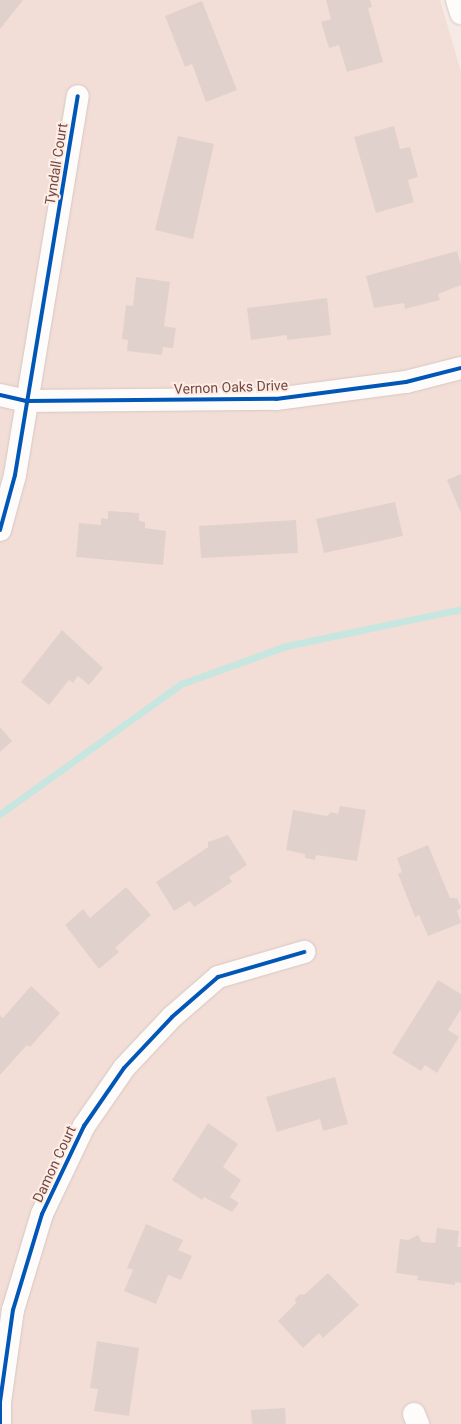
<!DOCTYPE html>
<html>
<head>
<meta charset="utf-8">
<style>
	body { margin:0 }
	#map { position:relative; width:461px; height:1424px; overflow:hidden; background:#f5eae5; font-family:Roboto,sans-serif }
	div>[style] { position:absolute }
	.residential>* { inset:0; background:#f2ded6 }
	.stream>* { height:7px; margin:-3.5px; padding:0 3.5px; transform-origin:3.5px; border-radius:3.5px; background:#c8e6e0 }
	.building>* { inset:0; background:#e1d1cd }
	.roads { filter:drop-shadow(0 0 1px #d6c7c3) drop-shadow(0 0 1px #d6c7c3) }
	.minor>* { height:22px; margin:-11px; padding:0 11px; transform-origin:11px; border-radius:11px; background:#fefcfb }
	.cycleway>* { height:4px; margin:-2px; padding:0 2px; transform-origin:2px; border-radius:2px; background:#0057b8 }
	span { translate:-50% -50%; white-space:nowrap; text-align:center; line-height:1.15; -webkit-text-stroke:4px #ffede4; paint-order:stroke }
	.street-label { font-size:14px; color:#714a47 }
</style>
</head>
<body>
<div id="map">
	<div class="residential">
		<i style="clip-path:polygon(0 0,440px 0,461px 72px,461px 1424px,0 1424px)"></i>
	</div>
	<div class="stream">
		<i style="left:0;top:814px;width:223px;rotate:-35.7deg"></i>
		<i style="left:181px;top:684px;width:112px;rotate:-19.9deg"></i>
		<i style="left:286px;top:646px;width:179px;rotate:-11.9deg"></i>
	</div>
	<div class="building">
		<i style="clip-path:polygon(0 0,23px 0,0 29px)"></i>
		<i style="clip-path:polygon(326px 0,370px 0,372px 7px,368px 8px,383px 62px,347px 72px,339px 45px,329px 48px,321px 22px,331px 19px)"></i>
		<i style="clip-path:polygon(202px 1px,237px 90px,206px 102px,192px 64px,185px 67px,165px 16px)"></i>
		<i style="clip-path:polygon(394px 126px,400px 149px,410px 147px,418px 177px,408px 180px,414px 202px,376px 213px,354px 137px)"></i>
		<i style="clip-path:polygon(178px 136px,214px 144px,193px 239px,155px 230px)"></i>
		<i style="clip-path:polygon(457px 251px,461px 265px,461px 285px,438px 294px,440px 300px,405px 309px,404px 303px,374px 308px,366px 276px)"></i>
		<i style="clip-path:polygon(136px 277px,170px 282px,164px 326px,176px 328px,173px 348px,163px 347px,162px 355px,127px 351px,128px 340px,122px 339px,126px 305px,133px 306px)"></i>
		<i style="clip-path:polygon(327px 298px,331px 335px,287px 340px,287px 335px,251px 340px,247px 308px)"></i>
		<i style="clip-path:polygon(461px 474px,461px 513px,447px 480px)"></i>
		<i style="clip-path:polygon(395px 502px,403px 536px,324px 553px,316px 519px)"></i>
		<i style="clip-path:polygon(108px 511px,139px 513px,139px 521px,145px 522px,145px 528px,166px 531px,163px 565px,76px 557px,79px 523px,101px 525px,101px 518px,108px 519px)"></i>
		<i style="clip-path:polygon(296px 520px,298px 553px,201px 558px,199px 526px)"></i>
		<i style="clip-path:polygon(62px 630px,103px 668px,89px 685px,78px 676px,73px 683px,69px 680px,49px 705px,21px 682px)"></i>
		<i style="clip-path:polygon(0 727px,12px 741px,0 752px)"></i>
		<i style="clip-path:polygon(340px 806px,366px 810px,357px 861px,316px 855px,315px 860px,305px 858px,305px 854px,286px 850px,293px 810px,327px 816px,331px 812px,338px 814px)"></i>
		<i style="clip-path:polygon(228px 835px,247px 865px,229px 877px,232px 882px,194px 907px,190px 901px,174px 911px,156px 882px,208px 847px,208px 842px)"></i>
		<i style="clip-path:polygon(428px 845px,450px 898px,457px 898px,461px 908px,457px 911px,461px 923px,428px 936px,419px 915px,415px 917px,398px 874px,402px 872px,397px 858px)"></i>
		<i style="clip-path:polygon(126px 887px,151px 915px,115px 948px,119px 952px,99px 969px,65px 925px,83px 909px,90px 918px)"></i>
		<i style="clip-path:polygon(438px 980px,461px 994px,461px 1009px,448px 1030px,459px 1037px,437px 1073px,425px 1065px,421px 1071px,392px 1053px)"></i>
		<i style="clip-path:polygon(31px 986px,60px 1013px,30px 1047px,27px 1045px,0 1075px,0 1015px,3px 1018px)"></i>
		<i style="clip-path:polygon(335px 1077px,348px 1124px,323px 1131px,320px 1119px,277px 1132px,266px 1097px)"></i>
		<i style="clip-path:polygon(208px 1123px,238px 1144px,223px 1167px,241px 1180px,230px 1197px,239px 1203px,232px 1212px,204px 1197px,202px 1200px,172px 1180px)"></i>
		<i style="clip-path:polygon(146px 1224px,183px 1240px,178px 1250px,192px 1256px,181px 1280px,168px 1275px,156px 1304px,124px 1291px,133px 1270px,127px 1268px)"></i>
		<i style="clip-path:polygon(437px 1228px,459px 1231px,457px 1247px,461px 1247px,461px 1283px,455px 1282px,455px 1285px,417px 1280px,418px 1276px,396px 1273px,400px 1239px,408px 1240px,418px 1235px,422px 1242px,435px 1243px)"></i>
		<i style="clip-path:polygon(328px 1273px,359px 1305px,323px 1338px,319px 1333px,303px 1348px,278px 1321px,296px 1303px,295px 1299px,300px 1294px,304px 1295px)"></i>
		<i style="clip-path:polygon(97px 1341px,139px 1348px,129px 1416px,94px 1411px,98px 1389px,90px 1388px)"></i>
		<i style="clip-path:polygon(285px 1408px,286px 1424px,252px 1424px,251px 1410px)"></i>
	</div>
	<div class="roads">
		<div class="minor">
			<i style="left:457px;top:0;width:14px;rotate:73deg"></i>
			<i style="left:0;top:395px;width:27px;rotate:13deg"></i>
			<i style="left:26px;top:401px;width:250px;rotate:-0.5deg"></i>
			<i style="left:276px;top:399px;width:131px;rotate:-7.5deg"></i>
			<i style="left:406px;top:382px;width:57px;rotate:-14.3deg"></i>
			<i style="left:0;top:530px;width:57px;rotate:-74.7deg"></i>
			<i style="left:15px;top:475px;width:384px;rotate:-80.6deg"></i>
			<i style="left:414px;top:1414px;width:11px;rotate:68deg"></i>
			<i style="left:0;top:1424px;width:22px;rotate:-90deg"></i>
			<i style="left:0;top:1402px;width:93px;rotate:-82deg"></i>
			<i style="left:13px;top:1310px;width:100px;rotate:-73.2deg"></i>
			<i style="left:42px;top:1214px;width:98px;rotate:-64.5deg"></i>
			<i style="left:84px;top:1126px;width:70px;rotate:-55.4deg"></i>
			<i style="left:124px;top:1068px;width:70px;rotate:-46.7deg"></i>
			<i style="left:172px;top:1017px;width:61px;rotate:-41deg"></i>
			<i style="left:218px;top:977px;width:90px;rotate:-16.2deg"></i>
		</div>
	</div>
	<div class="cycleway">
		<i style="left:0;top:395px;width:27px;rotate:13deg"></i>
		<i style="left:26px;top:401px;width:250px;rotate:-0.5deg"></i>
		<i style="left:276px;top:399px;width:131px;rotate:-7.5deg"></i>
		<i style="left:406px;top:382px;width:57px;rotate:-14.3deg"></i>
		<i style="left:0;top:530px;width:57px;rotate:-74.7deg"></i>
		<i style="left:15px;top:475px;width:384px;rotate:-80.6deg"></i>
		<i style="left:0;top:1424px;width:22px;rotate:-90deg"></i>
		<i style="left:0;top:1402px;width:93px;rotate:-82deg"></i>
		<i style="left:13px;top:1310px;width:100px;rotate:-73.2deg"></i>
		<i style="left:42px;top:1214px;width:98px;rotate:-64.5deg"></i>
		<i style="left:84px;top:1126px;width:70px;rotate:-55.4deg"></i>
		<i style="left:124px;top:1068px;width:70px;rotate:-46.7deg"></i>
		<i style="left:172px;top:1017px;width:61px;rotate:-41deg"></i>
		<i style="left:218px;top:977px;width:90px;rotate:-16.2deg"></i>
	</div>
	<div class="street-label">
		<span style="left:56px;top:164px;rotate:-81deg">Tyndall Court</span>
		<span style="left:231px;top:387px;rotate:-2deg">Vernon Oaks Drive</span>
		<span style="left:54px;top:1164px;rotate:-65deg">Damon Court</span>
	</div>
</div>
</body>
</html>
